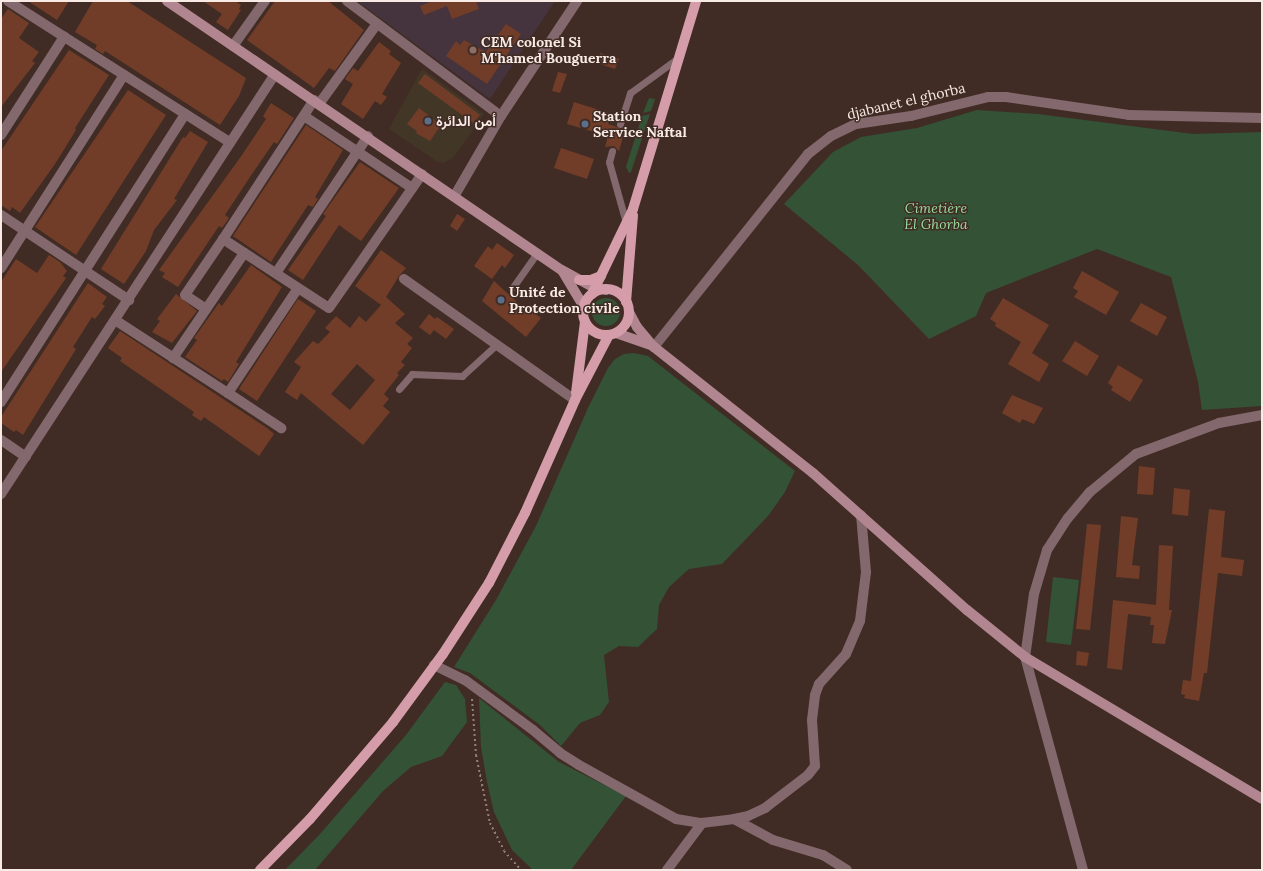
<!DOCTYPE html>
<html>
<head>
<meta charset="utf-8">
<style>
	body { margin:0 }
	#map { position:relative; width:1263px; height:871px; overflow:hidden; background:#402c24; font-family:Lora,Vazirmatn,serif }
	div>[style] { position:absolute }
	.commercial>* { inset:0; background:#423727 }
	.education>* { inset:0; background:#45333d }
	.green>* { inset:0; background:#345236 }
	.round { border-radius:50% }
	.building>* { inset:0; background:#723d28 }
	.path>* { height:2px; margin-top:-1px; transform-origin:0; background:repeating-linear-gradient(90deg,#92817a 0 2px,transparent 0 5px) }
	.lane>* { height:7px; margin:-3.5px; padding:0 3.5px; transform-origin:3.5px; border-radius:3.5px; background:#83686e }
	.street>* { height:10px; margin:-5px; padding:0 5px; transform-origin:5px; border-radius:5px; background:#83686e }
	.secondary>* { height:10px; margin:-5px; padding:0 5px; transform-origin:5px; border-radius:5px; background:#b18690 }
	.primary>* { height:10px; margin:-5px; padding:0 5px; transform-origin:5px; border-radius:5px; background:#d59daa }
	.primary>.ring { margin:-5px; padding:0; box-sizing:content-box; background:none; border:10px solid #d59daa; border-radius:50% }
	.dots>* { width:11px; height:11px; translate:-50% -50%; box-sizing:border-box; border:2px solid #402c24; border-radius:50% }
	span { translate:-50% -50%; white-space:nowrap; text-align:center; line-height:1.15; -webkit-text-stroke:3px #402c24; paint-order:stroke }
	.poi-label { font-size:14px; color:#f8eae5; font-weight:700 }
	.left { translate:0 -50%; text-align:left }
	.street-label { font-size:14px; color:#f8eae5 }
	.park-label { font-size:14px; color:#97da9b; font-style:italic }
	.frame { position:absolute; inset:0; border:2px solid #f8eae5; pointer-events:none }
</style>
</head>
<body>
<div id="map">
	<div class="commercial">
		<i style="clip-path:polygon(422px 69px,484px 114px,453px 158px,443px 163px,438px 162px,389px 129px)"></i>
	</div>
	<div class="education">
		<i style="clip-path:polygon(357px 1px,555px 1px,490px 99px)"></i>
	</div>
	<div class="green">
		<i style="clip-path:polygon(649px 98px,655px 99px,651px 111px,643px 113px)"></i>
		<i style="clip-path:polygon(977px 110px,1038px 114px,1193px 134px,1262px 132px,1262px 406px,1202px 410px,1198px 382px,1171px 277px,1097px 249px,986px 293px,976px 316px,929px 339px,858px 265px,784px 204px,833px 152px,861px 137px,917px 128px)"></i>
		<i style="clip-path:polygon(650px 114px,631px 172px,629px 173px,626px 167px,642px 116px)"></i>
		<i class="round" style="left:592px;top:298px;width:28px;height:28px"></i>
		<i style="clip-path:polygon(634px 353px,648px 356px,795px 471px,785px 492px,768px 516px,722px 564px,689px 569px,669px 587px,659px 605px,657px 629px,638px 647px,619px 646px,604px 655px,609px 702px,600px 715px,580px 723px,561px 746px,540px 725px,470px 673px,454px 667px,496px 600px,536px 526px,588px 408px,608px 368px,615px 359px,624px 354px)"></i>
		<i style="clip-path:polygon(1053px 577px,1079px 580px,1071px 645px,1046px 642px)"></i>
		<i style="clip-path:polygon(445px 682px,456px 685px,465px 699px,467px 722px,442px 756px,411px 767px,383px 791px,315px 870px,285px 870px,320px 834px,406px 735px)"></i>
		<i style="clip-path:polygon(479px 698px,559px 762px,626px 796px,571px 870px,533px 870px,512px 850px,494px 812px,487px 782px,481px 747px)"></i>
	</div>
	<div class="building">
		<i style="clip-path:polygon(28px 1px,69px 1px,57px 20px)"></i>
		<i style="clip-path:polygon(93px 1px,127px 1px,246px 78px,239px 96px,220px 125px,105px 51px,103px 54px,95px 49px,97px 45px,75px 32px)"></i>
		<i style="clip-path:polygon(203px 1px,235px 1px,241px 5px,239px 9px,241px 10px,228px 30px,216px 22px,222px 14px)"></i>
		<i style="clip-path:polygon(275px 1px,328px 1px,364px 30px,335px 71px,329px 68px,314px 88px,247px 40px)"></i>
		<i style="clip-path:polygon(433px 1px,476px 1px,479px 9px,452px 19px,447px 6px,424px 15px,420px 6px)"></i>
		<i style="clip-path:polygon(8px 9px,29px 23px,19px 38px,39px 52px,32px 61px,35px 63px,1px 107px,1px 19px)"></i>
		<i style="clip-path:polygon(506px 24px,521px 34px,487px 84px,446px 56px,456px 41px,460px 45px,464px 40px,486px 52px)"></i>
		<i style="clip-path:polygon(379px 42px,391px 51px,389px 54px,401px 63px,382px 94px,387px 97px,381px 105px,375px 101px,363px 119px,341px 104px,353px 84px,345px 79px,353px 68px,358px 71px)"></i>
		<i style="clip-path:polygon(69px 50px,109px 75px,75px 128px,76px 130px,55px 164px,20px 213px,12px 207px,10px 211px,1px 205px,1px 151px)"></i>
		<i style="clip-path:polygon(600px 53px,619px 59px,615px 69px,597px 63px)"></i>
		<i style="clip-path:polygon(558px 72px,567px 74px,560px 93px,552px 91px)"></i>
		<i style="clip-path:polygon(425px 74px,480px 115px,473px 123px,418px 83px)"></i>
		<i style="clip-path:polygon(128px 90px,166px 115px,76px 255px,35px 227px)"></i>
		<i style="clip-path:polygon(574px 102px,612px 114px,608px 124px,625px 130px,619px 151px,614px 146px,605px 147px,608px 136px,567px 124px)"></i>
		<i style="clip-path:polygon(271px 103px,294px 118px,277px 144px,274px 142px,252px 174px,225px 215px,229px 218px,222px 228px,219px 226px,178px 287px,162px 277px,165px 273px,159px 270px,242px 155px,266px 119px,263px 116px)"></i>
		<i style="clip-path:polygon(419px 108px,441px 125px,430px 141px,416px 133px,417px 131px,407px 124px)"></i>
		<i style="clip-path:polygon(306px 125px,343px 150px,315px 197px,318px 199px,313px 207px,308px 205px,271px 262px,233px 236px)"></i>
		<i style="clip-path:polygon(190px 131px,208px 142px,174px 199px,177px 200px,154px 230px,146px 251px,124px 284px,101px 269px,183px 137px,185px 138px)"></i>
		<i style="clip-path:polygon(561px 148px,594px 159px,587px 179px,554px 168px)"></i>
		<i style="clip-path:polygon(360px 162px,399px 188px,361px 241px,339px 225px,303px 280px,288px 270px,326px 216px,323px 214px)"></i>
		<i style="clip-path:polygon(457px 214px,465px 219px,457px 231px,450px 226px)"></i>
		<i style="clip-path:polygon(497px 243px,514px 255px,505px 268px,502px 265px,492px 279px,474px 266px,488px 246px,492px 250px)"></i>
		<i style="clip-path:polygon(evenodd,381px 250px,406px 268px,399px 276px,386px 297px,405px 314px,395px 323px,413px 338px,407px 344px,412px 348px,401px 362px,405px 365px,397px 373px,399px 375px,384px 394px,389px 399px,383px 406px,390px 412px,363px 445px,301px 393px,297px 400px,285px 392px,301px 367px,294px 362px,313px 341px,318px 344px,330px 332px,325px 328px,336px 316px,350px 328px,359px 316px,366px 322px,381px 305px,355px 286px,381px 250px,357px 364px,375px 380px,350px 410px,331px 394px,357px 364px)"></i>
		<i style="clip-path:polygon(49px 255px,60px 262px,67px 271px,63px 276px,66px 278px,1px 372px,1px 282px,16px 259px,37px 273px)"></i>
		<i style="clip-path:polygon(251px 265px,282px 287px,236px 362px,239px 364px,228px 382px,224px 379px,222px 381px,185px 357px,197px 340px,194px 338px,219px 303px,222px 306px)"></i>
		<i style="clip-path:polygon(1082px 271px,1119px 292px,1106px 315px,1074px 297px,1078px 291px,1073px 288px)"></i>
		<i style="clip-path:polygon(494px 281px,531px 315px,533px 312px,541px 318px,526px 337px,482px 301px)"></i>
		<i style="clip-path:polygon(88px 283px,107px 297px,102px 304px,105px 306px,95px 319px,92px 317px,73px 347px,76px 349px,23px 435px,16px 430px,14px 432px,1px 423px,1px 417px)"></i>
		<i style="clip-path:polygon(176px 294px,197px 311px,172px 343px,152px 332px,160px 321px,157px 319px)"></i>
		<i style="clip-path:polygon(1003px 298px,1049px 325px,1032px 353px,1049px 364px,1039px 382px,1008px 364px,1021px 342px,995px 326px,996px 323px,990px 319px)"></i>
		<i style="clip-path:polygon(298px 299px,316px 311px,257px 401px,239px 389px)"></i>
		<i style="clip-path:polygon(1141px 303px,1167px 317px,1157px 336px,1130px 321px)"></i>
		<i style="clip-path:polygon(429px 314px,435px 319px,437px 317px,454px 329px,446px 339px,434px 330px,430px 335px,419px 327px)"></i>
		<i style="clip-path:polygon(120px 331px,267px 428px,274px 434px,259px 456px,204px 417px,201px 421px,192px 415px,194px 412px,120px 361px,122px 358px,108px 348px)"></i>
		<i style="clip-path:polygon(1075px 341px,1099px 356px,1087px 376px,1062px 361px)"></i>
		<i style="clip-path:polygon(1118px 365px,1143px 380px,1130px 402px,1111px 390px,1113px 387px,1108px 383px)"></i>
		<i style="clip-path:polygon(1012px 395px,1043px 408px,1034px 424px,1022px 419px,1020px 423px,1002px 413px)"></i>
		<i style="clip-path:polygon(1139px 466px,1155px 468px,1153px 495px,1137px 494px)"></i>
		<i style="clip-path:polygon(1174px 488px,1190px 490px,1188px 516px,1172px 514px)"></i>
		<i style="clip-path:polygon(1209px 509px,1225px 511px,1221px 557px,1244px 560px,1242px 576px,1218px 573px,1207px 673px,1204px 673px,1199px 701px,1184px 698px,1185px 695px,1181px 694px,1183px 680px,1191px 681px)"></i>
		<i style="clip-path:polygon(1121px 516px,1138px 518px,1132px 565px,1140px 566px,1139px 579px,1116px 577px)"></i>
		<i style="clip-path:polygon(1087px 524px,1101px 525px,1090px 630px,1076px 629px)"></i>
		<i style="clip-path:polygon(1159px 545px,1173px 546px,1169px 610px,1172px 610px,1165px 644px,1152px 643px,1154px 625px,1150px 625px,1151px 617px,1128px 614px,1122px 670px,1107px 668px,1113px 600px,1156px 605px)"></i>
		<i style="clip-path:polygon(1077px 651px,1089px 653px,1087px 666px,1076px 665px)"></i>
	</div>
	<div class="path">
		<i style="left:472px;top:699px;width:56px;rotate:85.9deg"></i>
		<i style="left:476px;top:755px;width:69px;rotate:78.4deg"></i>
		<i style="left:490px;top:823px;width:31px;rotate:63deg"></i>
		<i style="left:504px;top:851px;width:25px;rotate:48deg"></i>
	</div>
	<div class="lane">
		<i style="left:620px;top:124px;width:33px;rotate:-72deg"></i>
		<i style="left:630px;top:93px;width:59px;rotate:-36.1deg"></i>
		<i style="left:612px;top:151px;width:11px;rotate:105deg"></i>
		<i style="left:609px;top:162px;width:63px;rotate:74.4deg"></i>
		<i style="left:513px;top:287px;width:42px;rotate:-54.8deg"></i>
		<i style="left:399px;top:389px;width:20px;rotate:-49deg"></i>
		<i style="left:412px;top:374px;width:50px;rotate:2.3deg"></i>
		<i style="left:462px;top:376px;width:46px;rotate:-42.4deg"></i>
	</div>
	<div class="street">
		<i style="left:8px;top:1px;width:262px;rotate:32.5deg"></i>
		<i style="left:347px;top:1px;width:192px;rotate:36.8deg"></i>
		<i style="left:233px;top:46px;width:55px;rotate:-54.6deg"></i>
		<i style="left:314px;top:100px;width:166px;rotate:123.2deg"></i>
		<i style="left:223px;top:239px;width:126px;rotate:33.1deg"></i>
		<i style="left:329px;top:308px;width:163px;rotate:-55.2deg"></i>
		<i style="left:319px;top:104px;width:99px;rotate:-54.1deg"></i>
		<i style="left:304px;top:116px;width:130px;rotate:33.7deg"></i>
		<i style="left:1px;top:135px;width:117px;rotate:-57.3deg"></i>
		<i style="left:455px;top:195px;width:91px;rotate:-59.8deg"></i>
		<i style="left:501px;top:116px;width:138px;rotate:-56.5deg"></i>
		<i style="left:1px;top:215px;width:154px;rotate:33.6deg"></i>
		<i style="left:1px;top:268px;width:229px;rotate:-57.5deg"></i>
		<i style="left:276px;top:273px;width:165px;rotate:-56.1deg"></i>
		<i style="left:404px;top:279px;width:209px;rotate:35.3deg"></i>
		<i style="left:206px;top:309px;width:25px;rotate:-146deg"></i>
		<i style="left:185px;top:295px;width:68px;rotate:-55.8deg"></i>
		<i style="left:115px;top:320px;width:135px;rotate:32.9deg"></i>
		<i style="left:228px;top:393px;width:126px;rotate:-56.3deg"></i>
		<i style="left:654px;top:347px;width:247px;rotate:-51.4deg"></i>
		<i style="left:808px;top:154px;width:29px;rotate:-38deg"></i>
		<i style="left:831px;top:136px;width:28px;rotate:-26deg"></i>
		<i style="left:856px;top:124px;width:56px;rotate:-8.3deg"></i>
		<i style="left:911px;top:116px;width:79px;rotate:-13.9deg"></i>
		<i style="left:988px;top:97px;width:18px"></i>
		<i style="left:1006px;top:97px;width:124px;rotate:8.3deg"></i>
		<i style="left:1129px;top:115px;width:133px;rotate:1.3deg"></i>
		<i style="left:173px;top:358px;width:127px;rotate:-55.9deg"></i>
		<i style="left:228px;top:393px;width:64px;rotate:33.4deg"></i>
		<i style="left:1px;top:402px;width:342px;rotate:-57.4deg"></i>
		<i style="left:1px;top:440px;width:30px;rotate:34deg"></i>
		<i style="left:1px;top:494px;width:501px;rotate:-56.88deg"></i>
		<i style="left:434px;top:665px;width:34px;rotate:26deg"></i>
		<i style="left:465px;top:680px;width:84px;rotate:36.3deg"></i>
		<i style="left:533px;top:730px;width:35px;rotate:40deg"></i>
		<i style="left:560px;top:753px;width:22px;rotate:32deg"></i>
		<i style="left:579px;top:765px;width:111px;rotate:29.1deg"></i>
		<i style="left:676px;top:819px;width:26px;rotate:9deg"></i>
		<i style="left:734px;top:819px;width:14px;rotate:-12deg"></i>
		<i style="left:748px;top:816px;width:19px;rotate:-25deg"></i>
		<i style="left:765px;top:808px;width:54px;rotate:-37.5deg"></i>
		<i style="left:808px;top:775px;width:11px;rotate:-52deg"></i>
		<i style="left:815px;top:766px;width:46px;rotate:-93.7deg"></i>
		<i style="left:812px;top:720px;width:25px;rotate:-83deg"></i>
		<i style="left:815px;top:695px;width:12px;rotate:-70deg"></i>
		<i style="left:819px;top:684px;width:40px;rotate:-48deg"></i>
		<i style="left:846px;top:654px;width:36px;rotate:-67deg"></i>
		<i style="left:860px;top:621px;width:49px;rotate:-83deg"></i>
		<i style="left:866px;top:572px;width:57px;rotate:-95deg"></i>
		<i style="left:667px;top:870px;width:59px;rotate:-53.3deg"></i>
		<i style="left:702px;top:823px;width:32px;rotate:-7deg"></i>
		<i style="left:734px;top:819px;width:44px;rotate:28.3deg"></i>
		<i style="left:773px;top:840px;width:52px;rotate:16.7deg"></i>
		<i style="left:823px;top:855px;width:28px;rotate:32deg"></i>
		<i style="left:1083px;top:870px;width:221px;rotate:-105.2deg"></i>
		<i style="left:1025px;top:657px;width:64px;rotate:-81.9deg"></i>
		<i style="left:1034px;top:594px;width:46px;rotate:-73.5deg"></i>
		<i style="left:1047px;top:550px;width:38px;rotate:-57deg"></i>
		<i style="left:1068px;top:518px;width:34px;rotate:-50deg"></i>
		<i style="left:1090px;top:492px;width:60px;rotate:-39.6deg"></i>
		<i style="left:1136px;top:454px;width:89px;rotate:-20.5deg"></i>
		<i style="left:1219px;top:423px;width:44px;rotate:-10.5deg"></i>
	</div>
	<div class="secondary">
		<i style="left:167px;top:1px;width:478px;rotate:34.3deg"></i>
		<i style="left:562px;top:270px;width:38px;rotate:29deg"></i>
		<i style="left:595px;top:288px;width:11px;rotate:10deg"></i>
		<i style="left:563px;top:272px;width:41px;rotate:59deg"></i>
		<i style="left:629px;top:312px;width:17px;rotate:62deg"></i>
		<i style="left:637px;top:327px;width:26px;rotate:50deg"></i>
		<i style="left:654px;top:347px;width:203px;rotate:38.4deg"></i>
		<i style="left:813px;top:473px;width:206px;rotate:41.7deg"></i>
		<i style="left:967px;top:610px;width:75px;rotate:39deg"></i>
		<i style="left:1025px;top:657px;width:276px;rotate:30.9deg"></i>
		<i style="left:616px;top:333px;width:39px;rotate:19deg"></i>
	</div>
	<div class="primary">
		<i style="left:579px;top:280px;width:12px"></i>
		<i style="left:591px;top:280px;width:11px;rotate:-22deg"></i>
		<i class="ring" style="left:583px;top:289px;width:36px;height:36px"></i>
		<i style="left:592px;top:294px;width:94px;rotate:-64.2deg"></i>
		<i style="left:633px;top:209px;width:217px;rotate:-73.1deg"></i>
		<i style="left:626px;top:302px;width:87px;rotate:-85.4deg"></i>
		<i style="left:576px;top:393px;width:72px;rotate:-82.8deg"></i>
		<i style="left:260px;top:870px;width:71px;rotate:-45.6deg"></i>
		<i style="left:310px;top:819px;width:128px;rotate:-49.4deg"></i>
		<i style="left:393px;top:722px;width:84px;rotate:-53.7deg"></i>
		<i style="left:443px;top:654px;width:85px;rotate:-57.1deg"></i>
		<i style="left:489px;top:583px;width:79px;rotate:-62.8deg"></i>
		<i style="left:525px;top:513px;width:124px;rotate:-66.1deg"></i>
		<i style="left:575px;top:400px;width:73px;rotate:-62.4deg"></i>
	</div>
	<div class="dots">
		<i style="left:473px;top:50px;background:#8d6e63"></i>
		<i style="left:428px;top:121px;background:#5c6f8a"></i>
		<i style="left:585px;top:124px;background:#5c6f8a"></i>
		<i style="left:501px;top:300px;background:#5c6f8a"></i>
	</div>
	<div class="poi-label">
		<span class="left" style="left:481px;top:50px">CEM colonel Si<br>M'hamed Bouguerra</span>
		<span class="left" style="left:593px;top:124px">Station<br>Service Naftal</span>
		<span class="left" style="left:436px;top:121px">أمن الدائرة</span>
		<span class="left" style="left:509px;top:300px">Unité de<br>Protection civile</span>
	</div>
	<div class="street-label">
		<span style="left:906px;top:101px;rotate:-13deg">djabanet el ghorba</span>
	</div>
	<div class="park-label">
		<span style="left:936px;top:216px">Cimetière<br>El Ghorba</span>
	</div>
	<div class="frame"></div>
</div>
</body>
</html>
